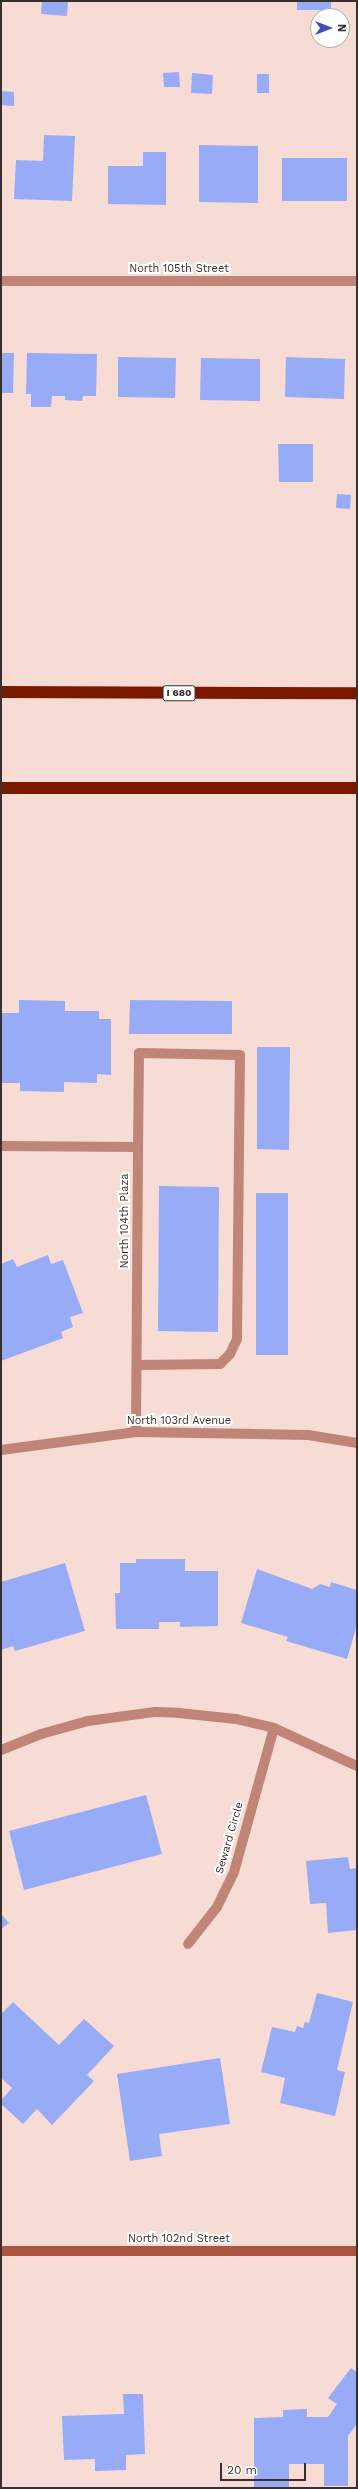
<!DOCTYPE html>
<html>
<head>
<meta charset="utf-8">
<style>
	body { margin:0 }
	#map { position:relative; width:358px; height:2489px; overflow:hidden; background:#f7dcd5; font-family:"Work Sans",sans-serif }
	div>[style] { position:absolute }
	.building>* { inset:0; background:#98abf6 }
	.street>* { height:10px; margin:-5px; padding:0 5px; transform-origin:5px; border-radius:5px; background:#c08577 }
	.secondary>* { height:10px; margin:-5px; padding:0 5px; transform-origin:5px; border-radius:5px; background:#aa5542 }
	.highway>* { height:12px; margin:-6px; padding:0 6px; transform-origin:6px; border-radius:6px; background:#7a1800 }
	span { translate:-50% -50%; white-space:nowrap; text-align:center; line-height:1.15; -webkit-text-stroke:4px #fff; paint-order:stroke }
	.shield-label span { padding:1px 3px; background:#fff; border:1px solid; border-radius:3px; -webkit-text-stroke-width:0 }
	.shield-label { font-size:10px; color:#392f2c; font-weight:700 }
	.street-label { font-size:11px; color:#392f2c }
	.frame { position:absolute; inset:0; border:2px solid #392f2c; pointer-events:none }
	.north { position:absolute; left:310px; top:8px; width:40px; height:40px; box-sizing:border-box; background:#fff; border:1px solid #b0acab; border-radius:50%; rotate:90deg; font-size:11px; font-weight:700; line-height:16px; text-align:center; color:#392f2c }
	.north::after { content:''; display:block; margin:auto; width:14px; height:18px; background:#3d4cbf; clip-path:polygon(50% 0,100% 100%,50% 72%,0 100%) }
	.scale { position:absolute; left:220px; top:2463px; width:86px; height:18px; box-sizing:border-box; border:2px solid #392f2c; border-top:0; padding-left:5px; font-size:12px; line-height:14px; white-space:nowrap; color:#392f2c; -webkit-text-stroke:3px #fff; paint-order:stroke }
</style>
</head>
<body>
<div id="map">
	<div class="building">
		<i style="clip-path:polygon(42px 1px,68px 1px,67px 16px,41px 14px)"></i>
		<i style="clip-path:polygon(297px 1px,331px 1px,331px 10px,297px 10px)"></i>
		<i style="clip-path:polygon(179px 72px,180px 87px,164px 87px,163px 73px)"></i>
		<i style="clip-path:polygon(192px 73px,213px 75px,212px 94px,191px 93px)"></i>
		<i style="clip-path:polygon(257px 74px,269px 74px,269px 93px,257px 93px)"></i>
		<i style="clip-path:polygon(1px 91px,14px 92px,14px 106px,1px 105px)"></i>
		<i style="clip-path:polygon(44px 135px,75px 136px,72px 201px,14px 199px,16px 160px,43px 161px)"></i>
		<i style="clip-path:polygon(199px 145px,258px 146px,258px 203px,199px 202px)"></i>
		<i style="clip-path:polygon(143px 152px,166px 152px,166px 205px,108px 204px,108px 166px,143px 166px)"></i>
		<i style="clip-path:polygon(282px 158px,347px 158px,347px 201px,282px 201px)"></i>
		<i style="clip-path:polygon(1px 353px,14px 353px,13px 393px,1px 393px)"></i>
		<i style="clip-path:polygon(27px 353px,97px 354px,96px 396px,83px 396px,82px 401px,65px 400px,65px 396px,52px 396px,51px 407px,31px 407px,31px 394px,26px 394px)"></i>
		<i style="clip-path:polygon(118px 357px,176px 358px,175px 398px,118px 397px)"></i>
		<i style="clip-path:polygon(286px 357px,345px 359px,344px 399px,285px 397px)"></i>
		<i style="clip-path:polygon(201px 358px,260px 359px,260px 401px,200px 400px)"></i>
		<i style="clip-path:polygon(278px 444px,313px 444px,313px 482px,279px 482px)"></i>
		<i style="clip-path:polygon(337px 494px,351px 495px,350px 509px,336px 508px)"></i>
		<i style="clip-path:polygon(19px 1000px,65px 1001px,65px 1011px,99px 1011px,99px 1019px,111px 1019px,111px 1075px,97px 1074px,97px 1083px,64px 1082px,64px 1092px,20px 1091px,20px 1083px,1px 1083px,1px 1013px,19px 1013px)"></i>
		<i style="clip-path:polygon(130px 1000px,232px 1001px,232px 1034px,129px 1034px)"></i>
		<i style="clip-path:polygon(257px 1047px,290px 1047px,289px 1150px,257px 1149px)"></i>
		<i style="clip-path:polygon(159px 1186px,219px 1187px,218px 1332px,158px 1331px)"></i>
		<i style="clip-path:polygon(256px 1193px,288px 1193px,288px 1355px,256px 1355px)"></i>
		<i style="clip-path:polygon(48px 1255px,51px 1264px,63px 1260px,83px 1313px,70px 1317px,73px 1327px,61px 1332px,63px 1338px,1px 1361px,1px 1264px,13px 1259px,17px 1267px)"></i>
		<i style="clip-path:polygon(136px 1559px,185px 1559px,185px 1571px,218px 1571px,218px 1626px,180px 1627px,180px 1622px,159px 1622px,159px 1629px,116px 1629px,115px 1593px,120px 1593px,120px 1563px,136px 1563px)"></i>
		<i style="clip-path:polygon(65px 1563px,85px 1631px,15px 1651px,13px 1646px,1px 1650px,1px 1582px)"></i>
		<i style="clip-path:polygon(257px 1569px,312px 1589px,320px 1584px,330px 1587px,331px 1582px,357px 1590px,357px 1625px,347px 1659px,286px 1641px,288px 1637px,241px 1623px)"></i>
		<i style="clip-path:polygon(146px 1795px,162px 1854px,24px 1890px,9px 1831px)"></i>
		<i style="clip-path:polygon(348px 1857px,350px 1869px,357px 1868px,357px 1930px,328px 1933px,326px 1903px,310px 1904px,306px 1861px)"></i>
		<i style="clip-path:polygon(1px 1914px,9px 1923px,1px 1929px)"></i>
		<i style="clip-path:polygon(317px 1993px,353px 2002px,337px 2070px,345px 2072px,335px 2116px,280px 2103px,285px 2078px,261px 2072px,272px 2027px,295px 2032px,297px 2026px,303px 2028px,305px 2022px,309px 2023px)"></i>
		<i style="clip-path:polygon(13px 2002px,59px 2045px,84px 2019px,114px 2046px,87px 2075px,94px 2081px,52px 2125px,37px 2109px,23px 2124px,1px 2104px,1px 2100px,12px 2088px,1px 2078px,1px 2014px)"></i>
		<i style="clip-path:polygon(220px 2058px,230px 2124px,159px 2134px,162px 2156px,130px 2161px,117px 2074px)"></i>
		<i style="clip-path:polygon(351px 2368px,357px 2372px,357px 2424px,348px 2436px,348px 2486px,324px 2486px,324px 2464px,289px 2464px,289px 2488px,254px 2488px,254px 2418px,283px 2417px,283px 2410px,307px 2409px,307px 2417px,328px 2417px,337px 2404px,328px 2398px)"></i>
		<i style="clip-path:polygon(123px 2394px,143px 2394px,145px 2454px,126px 2455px,126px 2470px,95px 2471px,95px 2459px,64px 2460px,62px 2416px,124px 2414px)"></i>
	</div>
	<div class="street">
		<i style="left:1px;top:281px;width:356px"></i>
		<i style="left:1px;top:1146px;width:137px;rotate:0.4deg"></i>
		<i style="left:138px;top:1147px;width:285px;rotate:90.4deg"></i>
		<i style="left:137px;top:1365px;width:83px;rotate:-0.7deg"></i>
		<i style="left:220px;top:1364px;width:14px;rotate:-45deg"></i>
		<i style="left:230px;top:1354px;width:17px;rotate:-65deg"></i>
		<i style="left:237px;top:1339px;width:284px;rotate:-89.4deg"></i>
		<i style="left:240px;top:1055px;width:101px;rotate:-178.9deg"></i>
		<i style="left:139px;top:1053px;width:94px;rotate:90.6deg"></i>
		<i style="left:1px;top:1450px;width:136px;rotate:-7.6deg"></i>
		<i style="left:136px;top:1432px;width:172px;rotate:1deg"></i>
		<i style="left:308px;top:1435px;width:50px;rotate:9.3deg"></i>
		<i style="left:1px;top:1750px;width:43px;rotate:-21.8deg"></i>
		<i style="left:41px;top:1734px;width:49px;rotate:-15.5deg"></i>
		<i style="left:88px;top:1721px;width:68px;rotate:-7.7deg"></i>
		<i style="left:155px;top:1712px;width:24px;rotate:2deg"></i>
		<i style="left:179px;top:1713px;width:57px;rotate:6deg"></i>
		<i style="left:236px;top:1719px;width:39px;rotate:13deg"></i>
		<i style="left:274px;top:1728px;width:91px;rotate:24.6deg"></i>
		<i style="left:188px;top:1944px;width:47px;rotate:-51.9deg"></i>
		<i style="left:217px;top:1907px;width:39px;rotate:-64deg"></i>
		<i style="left:234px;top:1872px;width:149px;rotate:-74.5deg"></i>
	</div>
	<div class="secondary">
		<i style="left:1px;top:2251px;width:356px"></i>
	</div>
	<div class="highway">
		<i style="left:1px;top:692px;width:356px;rotate:0.2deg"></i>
		<i style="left:1px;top:788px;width:356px"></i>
	</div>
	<div class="shield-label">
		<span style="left:179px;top:693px">I 680</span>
	</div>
	<div class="street-label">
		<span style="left:179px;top:269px">North 105th Street</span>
		<span style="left:125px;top:1221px;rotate:-90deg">North 104th Plaza</span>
		<span style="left:179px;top:1421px">North 103rd Avenue</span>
		<span style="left:230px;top:1838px;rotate:-74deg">Seward Circle</span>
		<span style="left:179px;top:2239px">North 102nd Street</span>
	</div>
	<div class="frame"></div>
	<div class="north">N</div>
	<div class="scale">20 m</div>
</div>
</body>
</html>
